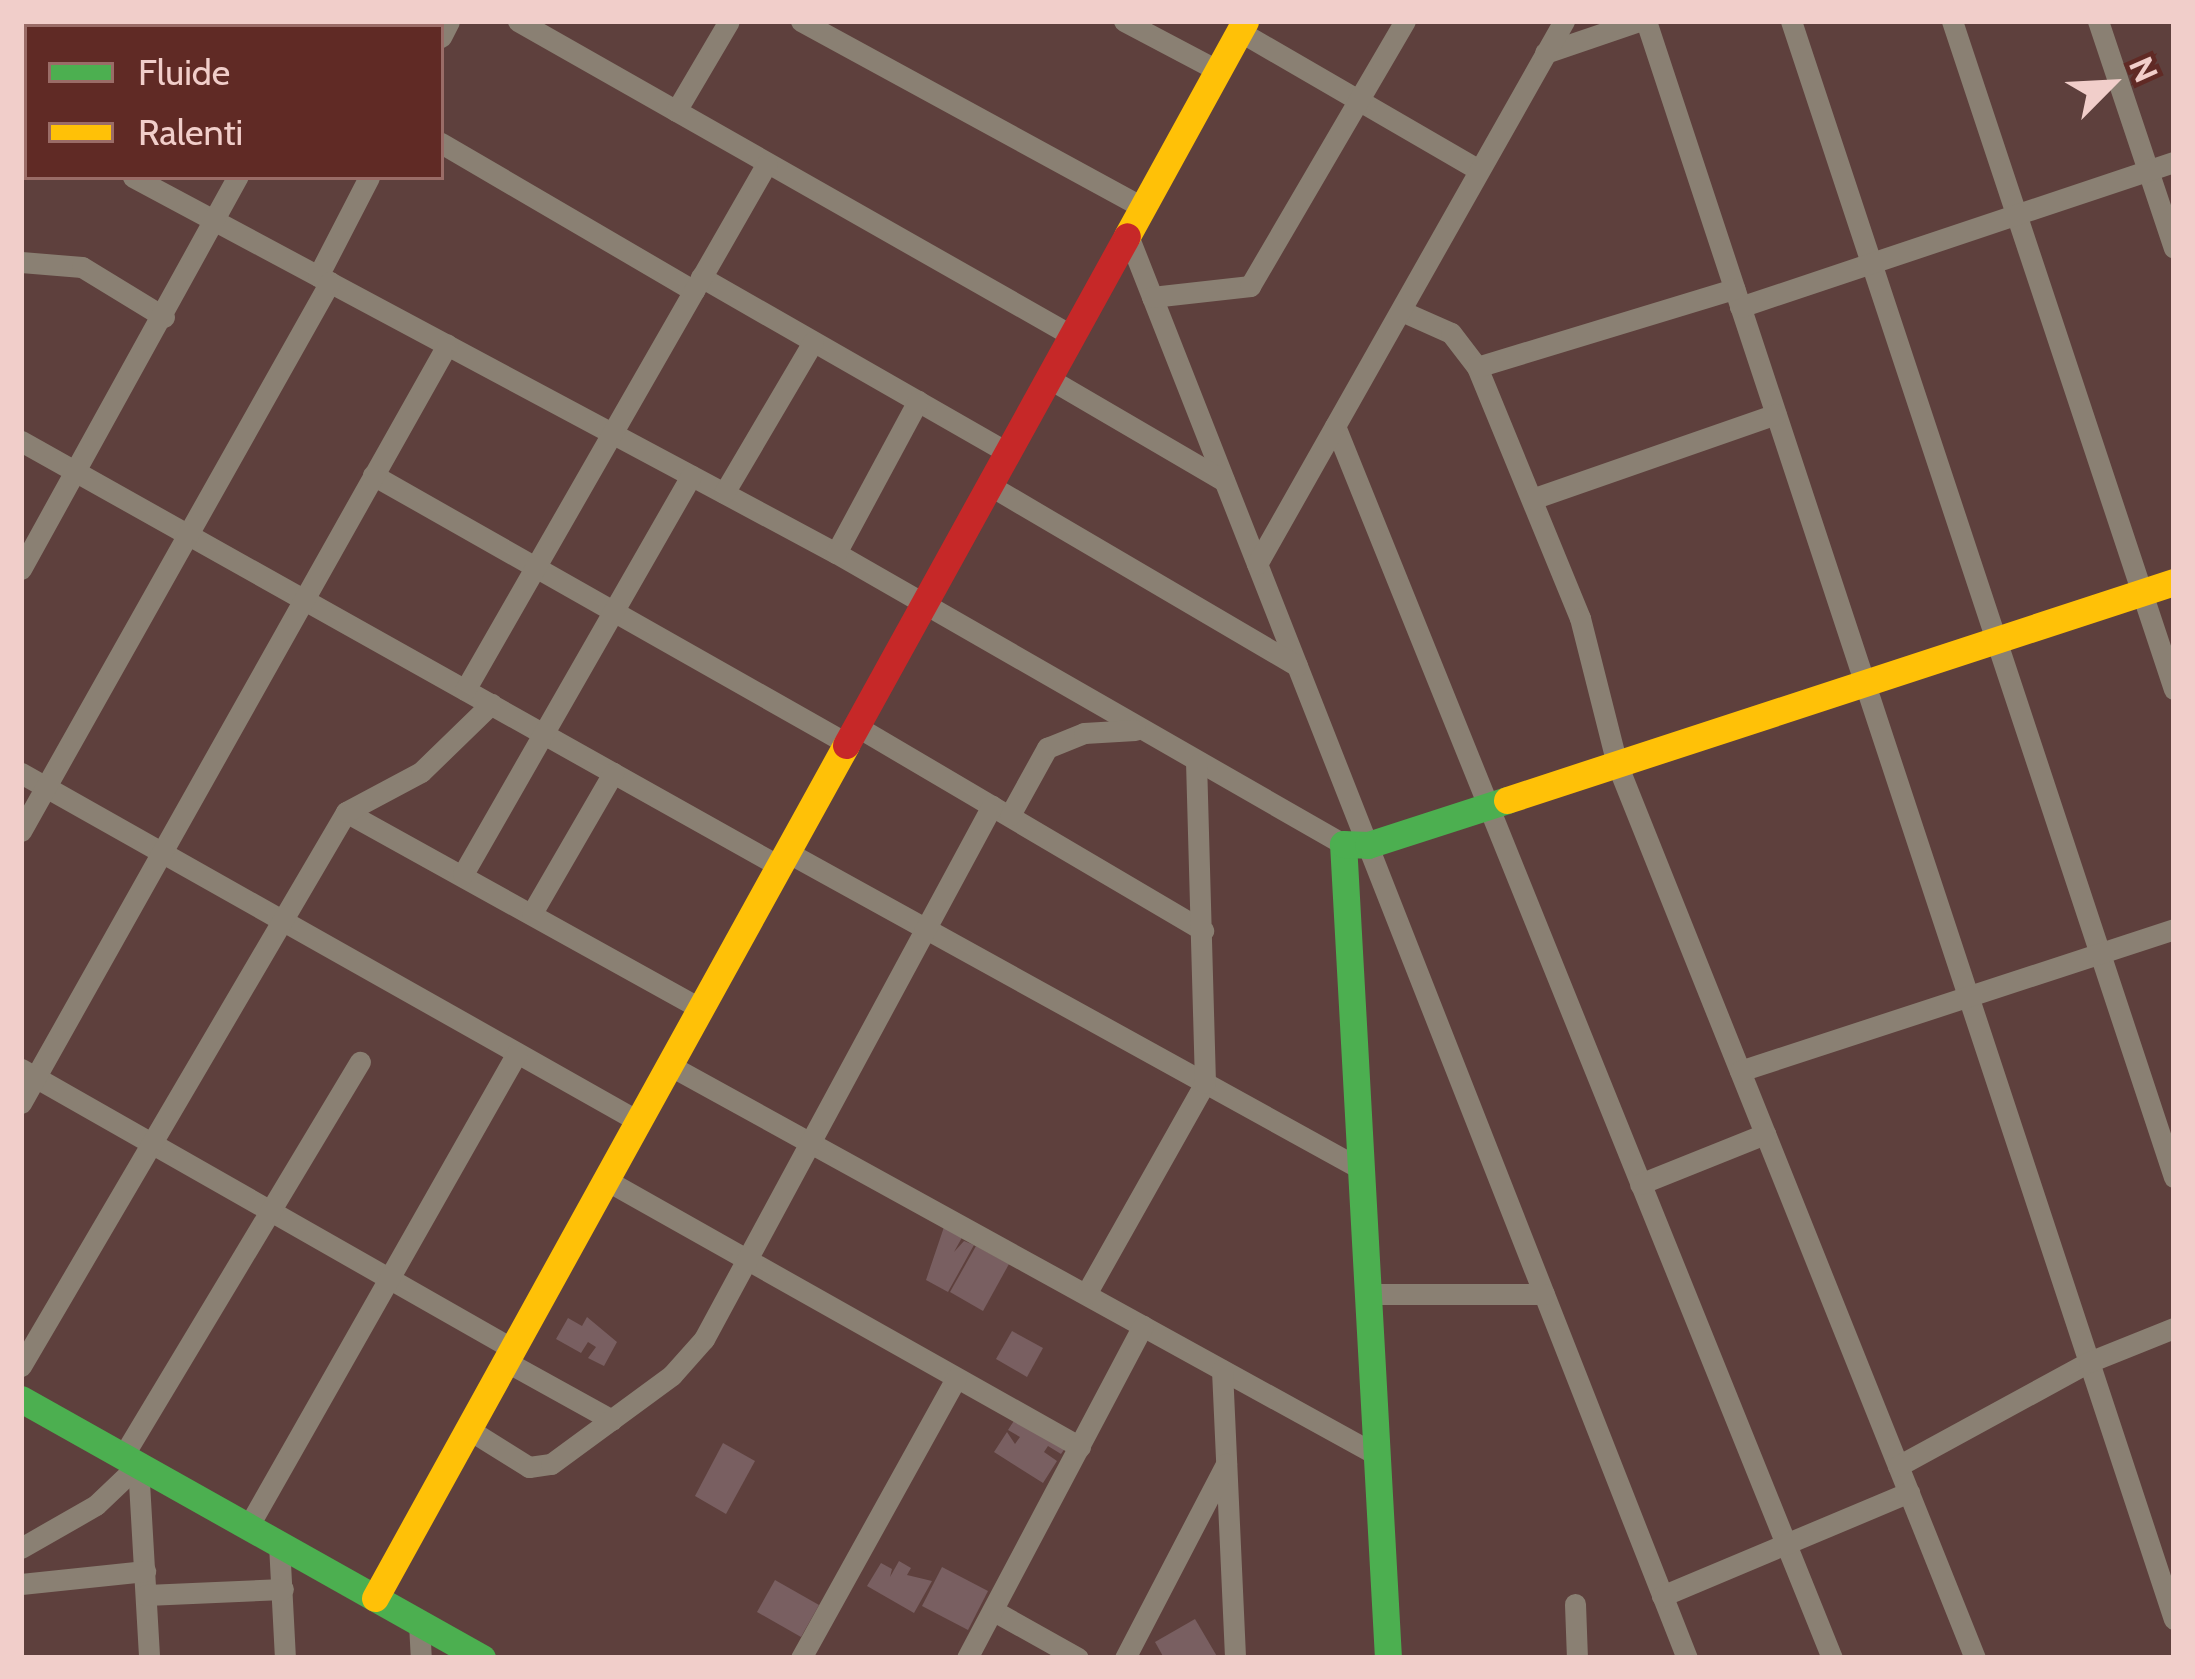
<!DOCTYPE html>
<html>
<head>
<meta charset="utf-8">
<style>
	body { margin:0 }
	#map { position:relative; width:2195px; height:1679px; overflow:hidden; background:#5e403d; font-family:Cabin,sans-serif }
	div>[style] { position:absolute }
	.building>* { inset:0; background:#795f61 }
	.street>* { height:21px; margin:-10.5px; padding:0 10.5px; transform-origin:10.5px; border-radius:10.5px; background:#8a8073 }
	.fast>* { height:27px; margin:-13.5px; padding:0 13.5px; transform-origin:13.5px; border-radius:13.5px; background:#4caf50 }
	.slow>* { height:27px; margin:-13.5px; padding:0 13.5px; transform-origin:13.5px; border-radius:13.5px; background:#ffc107 }
	.jam>* { height:27px; margin:-13.5px; padding:0 13.5px; transform-origin:13.5px; border-radius:13.5px; background:#c62828 }
	span { translate:-50% -50%; white-space:nowrap; text-align:center; line-height:1.15; -webkit-text-stroke:9px #602a25; paint-order:stroke }
	.frame { position:absolute; inset:0; border:24px solid #f1ceca; pointer-events:none }
	.legend { position:absolute; left:24px; top:24px; width:420px; height:156px; box-sizing:border-box; background:#602a25; border:3px solid #9a6c67; margin:0; padding:15px 21px; list-style:none; font-size:36px; color:#f1ceca }
	.legend li { display:flex; align-items:center; gap:24px; height:60px }
	.legend b { width:60px; border:3px solid #9a6c67 }
	.north { position:absolute; left:2051px; top:24px; width:120px; height:120px; -webkit-text-stroke:9px #602a25; paint-order:stroke; rotate:66deg; font-size:33px; font-weight:700; line-height:48px; text-align:center; color:#f1ceca }
	.north::after { content:''; display:block; margin:auto; width:42px; height:54px; background:#f1ceca; clip-path:polygon(50% 0,100% 100%,50% 72%,0 100%) }
</style>
</head>
<body>
<div id="map">
	<div class="building">
		<i style="clip-path:polygon(944px 1227px,965px 1232px,954px 1252px,964px 1241px,974px 1245px,948px 1292px,926px 1280px)"></i>
		<i style="clip-path:polygon(976px 1246px,1009px 1264px,983px 1311px,950px 1292px)"></i>
		<i style="clip-path:polygon(587px 1317px,617px 1342px,604px 1366px,588px 1358px,596px 1347px,588px 1342px,581px 1353px,556px 1339px,568px 1318px,582px 1326px)"></i>
		<i style="clip-path:polygon(1012px 1331px,1043px 1348px,1027px 1377px,996px 1359px)"></i>
		<i style="clip-path:polygon(1017px 1416px,1066px 1447px,1061px 1454px,1048px 1446px,1044px 1452px,1057px 1461px,1043px 1483px,994px 1452px,1007px 1432px,1015px 1444px,1020px 1437px,1008px 1430px)"></i>
		<i style="clip-path:polygon(723px 1443px,755px 1461px,726px 1514px,695px 1496px)"></i>
		<i style="clip-path:polygon(899px 1561px,911px 1568px,907px 1575px,932px 1581px,914px 1613px,867px 1586px,881px 1563px,892px 1569px,890px 1577px)"></i>
		<i style="clip-path:polygon(942px 1567px,988px 1591px,968px 1630px,922px 1606px)"></i>
		<i style="clip-path:polygon(775px 1580px,819px 1605px,801px 1637px,757px 1612px)"></i>
		<i style="clip-path:polygon(1195px 1619px,1218px 1658px,1164px 1658px,1155px 1642px)"></i>
	</div>
	<div class="street">
		<i style="left:99px;top:21px;width:30px;rotate:12deg"></i>
		<i style="left:518px;top:21px;width:636px;rotate:29.59deg"></i>
		<i style="left:801px;top:21px;width:388px;rotate:28.6deg"></i>
		<i style="left:1124px;top:21px;width:105px;rotate:27.8deg"></i>
		<i style="left:1646px;top:21px;width:1683px;rotate:71.72deg"></i>
		<i style="left:1791px;top:21px;width:1218px;rotate:71.67deg"></i>
		<i style="left:1952px;top:21px;width:704px;rotate:71.62deg"></i>
		<i style="left:2098px;top:21px;width:239px;rotate:71.5deg"></i>
		<i style="left:299px;top:27px;width:6px;rotate:-72deg"></i>
		<i style="left:1239px;top:31px;width:277px;rotate:30.1deg"></i>
		<i style="left:441px;top:37px;width:18px;rotate:-63deg"></i>
		<i style="left:1545px;top:53px;width:99px;rotate:-18.8deg"></i>
		<i style="left:676px;top:111px;width:104px;rotate:-59.5deg"></i>
		<i style="left:21px;top:117px;width:7px;rotate:27deg"></i>
		<i style="left:441px;top:143px;width:293px;rotate:30.3deg"></i>
		<i style="left:133px;top:177px;width:797px;rotate:28.14deg"></i>
		<i style="left:836px;top:553px;width:585px;rotate:29.85deg"></i>
		<i style="left:1127px;top:233px;width:1531px;rotate:68.55deg"></i>
		<i style="left:21px;top:262px;width:61px;rotate:4.7deg"></i>
		<i style="left:82px;top:267px;width:96px;rotate:31.4deg"></i>
		<i style="left:318px;top:276px;width:111px;rotate:-62.7deg"></i>
		<i style="left:701px;top:277px;width:353px;rotate:29.8deg"></i>
		<i style="left:1152px;top:297px;width:99px;rotate:-6.4deg"></i>
		<i style="left:1250px;top:286px;width:307px;rotate:-59.7deg"></i>
		<i style="left:1740px;top:307px;width:458px;rotate:-18.5deg"></i>
		<i style="left:1406px;top:313px;width:49px;rotate:24deg"></i>
		<i style="left:1451px;top:333px;width:43px;rotate:52.6deg"></i>
		<i style="left:1477px;top:367px;width:271px;rotate:67.7deg"></i>
		<i style="left:1580px;top:618px;width:151px;rotate:75.8deg"></i>
		<i style="left:1617px;top:764px;width:963px;rotate:68.18deg"></i>
		<i style="left:1477px;top:367px;width:269px;rotate:-16.9deg"></i>
		<i style="left:1048px;top:378px;width:204px;rotate:30.3deg"></i>
		<i style="left:1335px;top:426px;width:1328px;rotate:68.03deg"></i>
		<i style="left:21px;top:441px;width:869px;rotate:29.28deg"></i>
		<i style="left:373px;top:475px;width:544px;rotate:29.54deg"></i>
		<i style="left:989px;top:485px;width:357px;rotate:30.4deg"></i>
		<i style="left:724px;top:493px;width:175px;rotate:-59.5deg"></i>
		<i style="left:1532px;top:499px;width:258px;rotate:-19.2deg"></i>
		<i style="left:836px;top:553px;width:173px;rotate:-61.7deg"></i>
		<i style="left:1257px;top:564px;width:624px;rotate:-60.52deg"></i>
		<i style="left:21px;top:569px;width:448px;rotate:-61.1deg"></i>
		<i style="left:465px;top:690px;width:607px;rotate:-60.18deg"></i>
		<i style="left:856px;top:726px;width:403px;rotate:30.5deg"></i>
		<i style="left:21px;top:773px;width:708px;rotate:29.42deg"></i>
		<i style="left:346px;top:812px;width:405px;rotate:29deg"></i>
		<i style="left:1010px;top:815px;width:77px;rotate:-61.1deg"></i>
		<i style="left:1047px;top:748px;width:40px;rotate:-22deg"></i>
		<i style="left:1084px;top:733px;width:51px;rotate:-3.4deg"></i>
		<i style="left:21px;top:831px;width:630px;rotate:-60.63deg"></i>
		<i style="left:787px;top:852px;width:656px;rotate:28.91deg"></i>
		<i style="left:463px;top:874px;width:459px;rotate:-60.2deg"></i>
		<i style="left:532px;top:913px;width:162px;rotate:-59.9deg"></i>
		<i style="left:669px;top:1065px;width:808px;rotate:28.85deg"></i>
		<i style="left:21px;top:1069px;width:566px;rotate:29.64deg"></i>
		<i style="left:1740px;top:1071px;width:457px;rotate:-18.1deg"></i>
		<i style="left:21px;top:1103px;width:870px;rotate:-60.66deg"></i>
		<i style="left:606px;top:1180px;width:544px;rotate:29.39deg"></i>
		<i style="left:1640px;top:1184px;width:135px;rotate:-21.8deg"></i>
		<i style="left:1086px;top:1294px;width:242px;rotate:-60.6deg"></i>
		<i style="left:1205px;top:1083px;width:318px;rotate:-91.6deg"></i>
		<i style="left:1368px;top:1294px;width:176px"></i>
		<i style="left:505px;top:1361px;width:122px;rotate:28.9deg"></i>
		<i style="left:21px;top:1366px;width:642px;rotate:-59.6deg"></i>
		<i style="left:346px;top:812px;width:85px;rotate:-28.1deg"></i>
		<i style="left:421px;top:772px;width:98px;rotate:-44.2deg"></i>
		<i style="left:1222px;top:1370px;width:288px;rotate:87.4deg"></i>
		<i style="left:468px;top:1429px;width:72px;rotate:31.9deg"></i>
		<i style="left:529px;top:1467px;width:22px;rotate:-8deg"></i>
		<i style="left:551px;top:1464px;width:150px;rotate:-36.3deg"></i>
		<i style="left:672px;top:1375px;width:48px;rotate:-48.4deg"></i>
		<i style="left:704px;top:1339px;width:606px;rotate:-61.62deg"></i>
		<i style="left:123px;top:1456px;width:460px;rotate:-59deg"></i>
		<i style="left:138px;top:1465px;width:193px;rotate:86.7deg"></i>
		<i style="left:1898px;top:1466px;width:217px;rotate:-28.6deg"></i>
		<i style="left:2089px;top:1362px;width:92px;rotate:-21.8deg"></i>
		<i style="left:248px;top:1527px;width:545px;rotate:-60.42deg"></i>
		<i style="left:279px;top:1544px;width:114px;rotate:87deg"></i>
		<i style="left:21px;top:1548px;width:86px;rotate:-29.8deg"></i>
		<i style="left:96px;top:1505px;width:58px;rotate:-43.6deg"></i>
		<i style="left:21px;top:1584px;width:125px;rotate:-6deg"></i>
		<i style="left:146px;top:1595px;width:137px;rotate:-2.5deg"></i>
		<i style="left:1662px;top:1596px;width:268px;rotate:-22.8deg"></i>
		<i style="left:1575px;top:1604px;width:54px;rotate:87.9deg"></i>
		<i style="left:994px;top:1611px;width:96px;rotate:29.2deg"></i>
		<i style="left:419px;top:1623px;width:35px;rotate:87deg"></i>
		<i style="left:801px;top:1658px;width:320px;rotate:-61deg"></i>
		<i style="left:967px;top:1658px;width:376px;rotate:-62.1deg"></i>
		<i style="left:1125px;top:1658px;width:219px;rotate:-62.5deg"></i>
	</div>
	<div class="fast">
		<i style="left:21px;top:1399px;width:529px;rotate:29.33deg"></i>
		<i style="left:1388px;top:1658px;width:815px;rotate:-93.16deg"></i>
		<i style="left:1343px;top:844px;width:25px;rotate:2deg"></i>
		<i style="left:1368px;top:845px;width:146px;rotate:-17.9deg"></i>
	</div>
	<div class="slow">
		<i style="left:1127px;top:236px;width:245px;rotate:-61.2deg"></i>
		<i style="left:1507px;top:800px;width:702px;rotate:-18.1deg"></i>
		<i style="left:375px;top:1598px;width:974px;rotate:-61.09deg"></i>
	</div>
	<div class="jam">
		<i style="left:846px;top:745px;width:581px;rotate:-61.1deg"></i>
	</div>
	<div class="frame"></div>
	<ul class="legend">
	<li><b style="height:15px;background:#4caf50"></b>Fluide</li>
	<li><b style="height:15px;background:#ffc107"></b>Ralenti</li>
	</ul>
	<div class="north">N</div>
</div>
</body>
</html>
